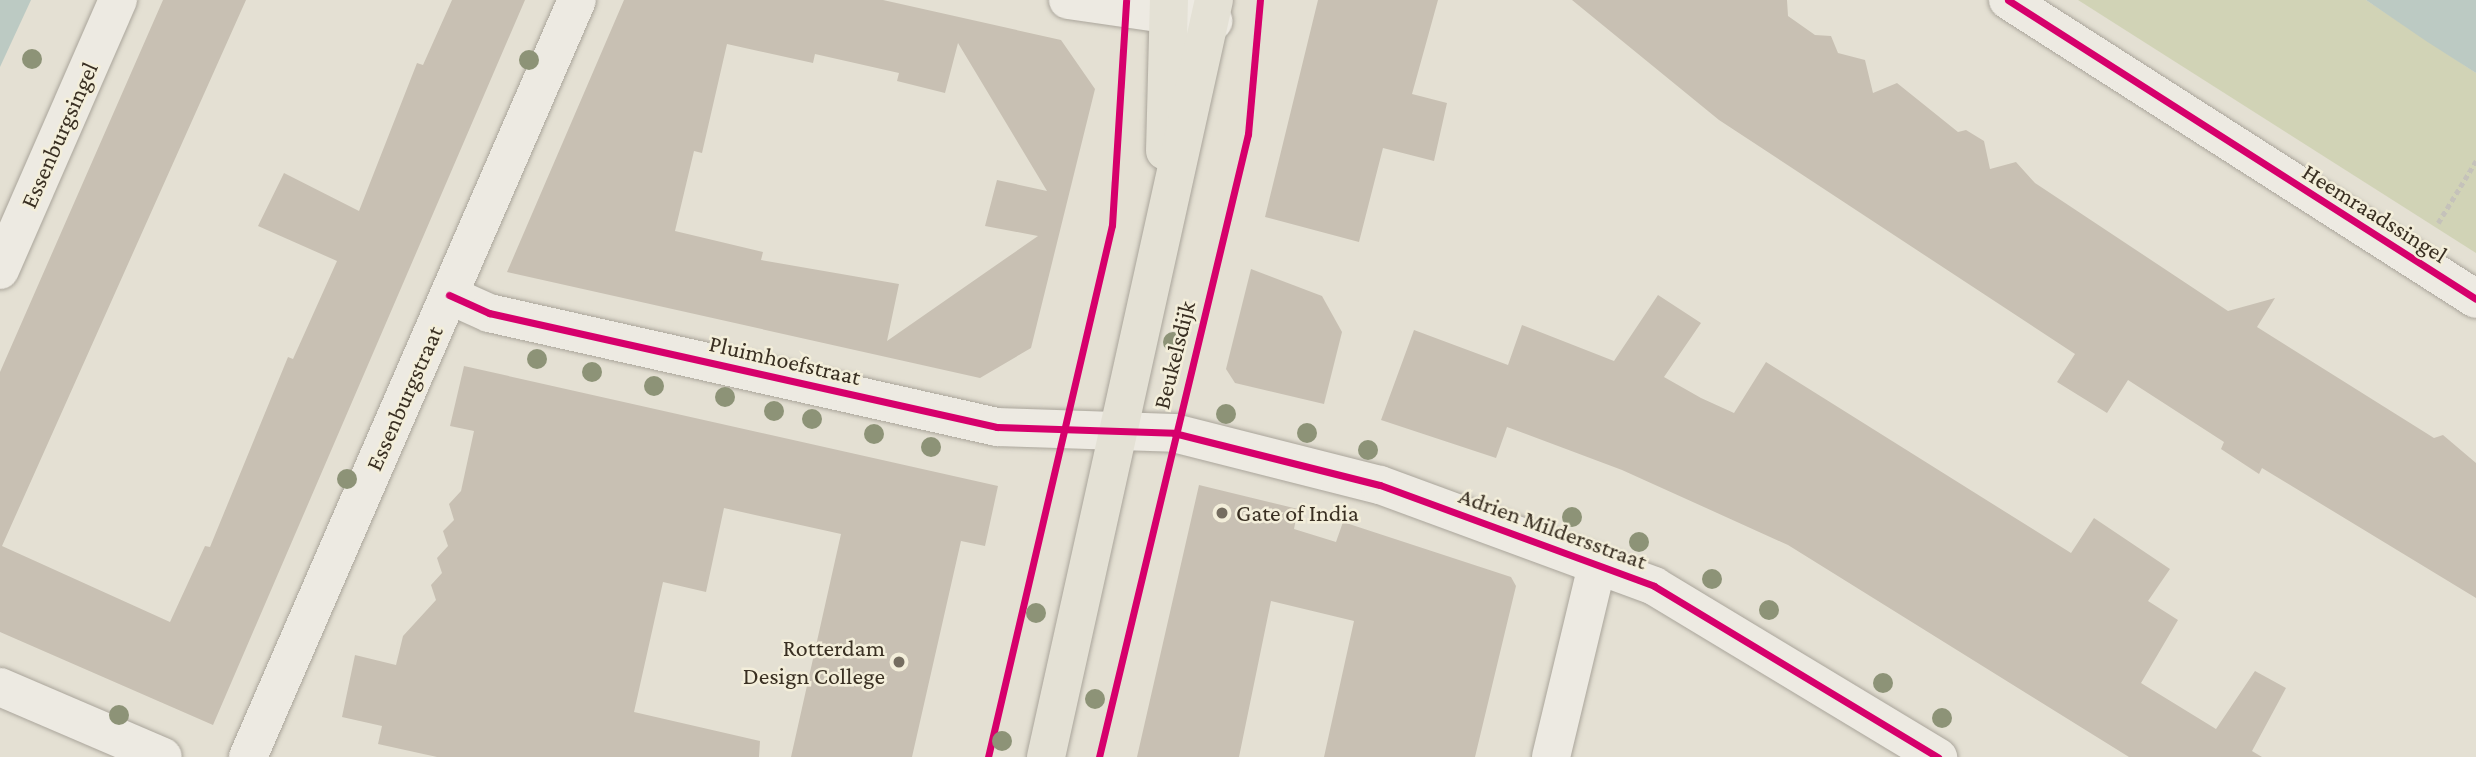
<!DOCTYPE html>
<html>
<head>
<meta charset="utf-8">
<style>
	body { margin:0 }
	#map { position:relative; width:2476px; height:757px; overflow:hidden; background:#e4e0d3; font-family:"Crimson Pro",serif }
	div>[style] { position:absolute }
	.green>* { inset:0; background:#d1d3b6 }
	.water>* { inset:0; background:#bccac3 }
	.building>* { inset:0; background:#c8c0b3 }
	.path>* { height:4.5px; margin-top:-2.25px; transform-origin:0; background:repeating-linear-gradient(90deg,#c5c2ba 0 5px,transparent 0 8.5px) }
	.roads { filter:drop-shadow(0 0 2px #aaa59b) drop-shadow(0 0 2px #aaa59b) }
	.minor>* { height:38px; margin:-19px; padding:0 19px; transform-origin:19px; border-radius:19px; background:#edeae2 }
	.major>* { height:38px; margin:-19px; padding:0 19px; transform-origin:19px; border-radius:19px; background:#e4e1d5 }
	.cycleway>* { height:7px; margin:-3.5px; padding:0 3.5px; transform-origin:3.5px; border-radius:3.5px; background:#d6006c }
	.trees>* { width:20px; height:20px; margin:-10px; border-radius:50%; background:#8d9377 }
	.dots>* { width:19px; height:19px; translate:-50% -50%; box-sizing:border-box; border:4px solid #f3eeda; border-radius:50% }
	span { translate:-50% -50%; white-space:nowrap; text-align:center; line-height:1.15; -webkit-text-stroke:5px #f3eeda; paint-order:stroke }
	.street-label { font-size:24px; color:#392f22 }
	.poi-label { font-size:24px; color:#392f22 }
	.left { translate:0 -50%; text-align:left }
	.right { translate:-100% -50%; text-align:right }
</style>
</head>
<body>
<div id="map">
	<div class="green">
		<i style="clip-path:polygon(2078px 0,2366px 0,2476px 73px,2476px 253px)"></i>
	</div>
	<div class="water">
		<i style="clip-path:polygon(0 0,31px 0,0 67px)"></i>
		<i style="clip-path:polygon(2366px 0,2476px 0,2476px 73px,2426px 41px)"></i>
	</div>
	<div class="building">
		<i style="clip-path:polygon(163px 0,246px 0,2px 546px,170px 622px,205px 546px,210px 547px,288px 357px,293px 359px,337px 261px,258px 226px,284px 173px,359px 211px,417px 63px,423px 65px,452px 0,525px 0,213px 725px,0 632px,0 372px)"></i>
		<i style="clip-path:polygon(evenodd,624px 0,883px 0,1061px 40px,1095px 89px,1031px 348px,980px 378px,507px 272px,624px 0,958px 43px,1047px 191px,997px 180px,985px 226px,1038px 236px,887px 341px,899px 284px,761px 260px,763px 252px,675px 231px,694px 151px,702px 153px,727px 44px,813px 63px,815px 54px,899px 73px,897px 81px,945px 93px,958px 43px)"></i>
		<i style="clip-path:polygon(1318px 0,1438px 0,1412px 94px,1447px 103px,1434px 161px,1383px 148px,1359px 242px,1265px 217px)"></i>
		<i style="clip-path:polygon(1572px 0,1787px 0,1788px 16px,1815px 35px,1831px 36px,1838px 53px,1865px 60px,1873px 93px,1897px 83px,1958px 132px,1966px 130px,1984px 141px,1990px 169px,2016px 162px,2035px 183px,2228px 311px,2275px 298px,2257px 327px,2434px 438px,2443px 435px,2476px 463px,2476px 598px,2262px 468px,2259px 474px,2221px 449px,2224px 442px,2128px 380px,2107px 413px,2057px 382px,2075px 354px,1719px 120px)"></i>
		<i style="clip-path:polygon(1251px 269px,1322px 296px,1342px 332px,1324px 404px,1235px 383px,1226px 369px)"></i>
		<i style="clip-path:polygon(1658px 295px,1701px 323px,1664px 377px,1701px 398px,1734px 413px,1766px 362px,2071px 553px,2094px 518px,2170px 569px,2148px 601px,2178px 620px,2141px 683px,2216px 729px,2255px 671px,2286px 688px,2252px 751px,2262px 757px,2129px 757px,1788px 545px,1622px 470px,1507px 427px,1496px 458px,1381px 420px,1414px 330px,1508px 365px,1522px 325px,1614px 361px)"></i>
		<i style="clip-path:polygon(464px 366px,998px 486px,985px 546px,961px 541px,912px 757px,791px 757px,841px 534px,724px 508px,706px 592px,663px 582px,634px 712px,760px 741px,759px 757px,437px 757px,378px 744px,382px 726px,342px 717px,355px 655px,396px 665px,403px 636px,436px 600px,431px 585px,442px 573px,437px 558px,448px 546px,443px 531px,454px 520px,449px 504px,461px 491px,474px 431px,450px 426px)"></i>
		<i style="clip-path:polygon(1199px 485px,1298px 509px,1294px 529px,1336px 542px,1343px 522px,1511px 577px,1516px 586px,1475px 757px,1324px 757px,1354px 621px,1271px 601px,1239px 757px,1137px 757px)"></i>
	</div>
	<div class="path">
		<i style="left:2438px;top:223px;width:73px;rotate:-58.5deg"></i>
	</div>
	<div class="roads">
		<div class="minor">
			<i style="left:1068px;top:0;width:147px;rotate:8.2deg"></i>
			<i style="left:2008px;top:0;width:555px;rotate:32.57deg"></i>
			<i style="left:0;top:270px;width:295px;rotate:-66.4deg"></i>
			<i style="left:449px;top:295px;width:44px;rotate:24.2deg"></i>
			<i style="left:489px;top:313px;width:521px;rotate:12.65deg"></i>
			<i style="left:997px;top:427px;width:177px;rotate:1.9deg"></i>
			<i style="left:1174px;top:433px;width:212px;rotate:14.2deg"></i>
			<i style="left:1380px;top:485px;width:292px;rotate:20.2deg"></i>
			<i style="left:1654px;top:586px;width:332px;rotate:31.1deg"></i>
			<i style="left:0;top:687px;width:177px;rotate:23.2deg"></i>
			<i style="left:248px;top:757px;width:825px;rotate:-66.51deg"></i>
			<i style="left:1551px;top:757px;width:197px;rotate:-76.5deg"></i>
		</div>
		<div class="major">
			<i style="left:1165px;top:151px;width:151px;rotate:-88.5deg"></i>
			<i style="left:1046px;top:757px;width:775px;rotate:-77.49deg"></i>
		</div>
	</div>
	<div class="cycleway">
		<i style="left:2008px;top:0;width:555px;rotate:32.57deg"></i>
		<i style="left:449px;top:295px;width:44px;rotate:24.2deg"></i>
		<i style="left:489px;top:313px;width:521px;rotate:12.65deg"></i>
		<i style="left:997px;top:427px;width:177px;rotate:1.9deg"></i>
		<i style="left:1174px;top:433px;width:212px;rotate:14.2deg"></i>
		<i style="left:1380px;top:485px;width:292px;rotate:20.2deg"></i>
		<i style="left:1654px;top:586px;width:332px;rotate:31.1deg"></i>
		<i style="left:988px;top:757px;width:546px;rotate:-76.88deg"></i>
		<i style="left:1112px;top:225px;width:225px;rotate:-86.4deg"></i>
		<i style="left:1099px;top:757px;width:641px;rotate:-76.55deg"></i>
		<i style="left:1248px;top:134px;width:135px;rotate:-84.9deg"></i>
	</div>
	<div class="trees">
		<i style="left:32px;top:59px"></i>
		<i style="left:529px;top:60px"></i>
		<i style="left:1173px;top:342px"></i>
		<i style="left:537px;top:359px"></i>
		<i style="left:592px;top:372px"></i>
		<i style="left:654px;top:386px"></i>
		<i style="left:725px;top:397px"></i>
		<i style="left:774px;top:411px"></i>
		<i style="left:1226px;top:414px"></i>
		<i style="left:812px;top:419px"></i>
		<i style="left:1307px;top:433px"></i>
		<i style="left:874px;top:434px"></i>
		<i style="left:931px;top:447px"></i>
		<i style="left:1368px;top:450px"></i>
		<i style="left:347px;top:479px"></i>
		<i style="left:1572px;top:517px"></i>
		<i style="left:1639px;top:542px"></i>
		<i style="left:1712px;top:579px"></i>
		<i style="left:1769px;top:610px"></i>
		<i style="left:1036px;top:613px"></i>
		<i style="left:1883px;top:683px"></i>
		<i style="left:1095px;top:699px"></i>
		<i style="left:119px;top:715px"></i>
		<i style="left:1942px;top:718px"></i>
		<i style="left:1002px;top:741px"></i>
	</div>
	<div class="dots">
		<i style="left:1222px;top:513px;background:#756d60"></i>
		<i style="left:899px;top:662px;background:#756d60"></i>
	</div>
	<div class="street-label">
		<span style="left:59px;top:135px;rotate:-66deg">Essenburgsingel</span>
		<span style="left:2375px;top:213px;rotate:32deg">Heemraadssingel</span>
		<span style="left:1174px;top:355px;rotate:-76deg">Beukelsdijk</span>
		<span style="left:785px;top:360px;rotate:13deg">Pluimhoefstraat</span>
		<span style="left:404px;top:398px;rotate:-66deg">Essenburgstraat</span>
		<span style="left:1553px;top:528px;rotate:20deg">Adrien Mildersstraat</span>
	</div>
	<div class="poi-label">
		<span class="left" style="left:1236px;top:513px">Gate of India</span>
		<span class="right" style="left:885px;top:662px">Rotterdam<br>Design College</span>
	</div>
</div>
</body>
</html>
